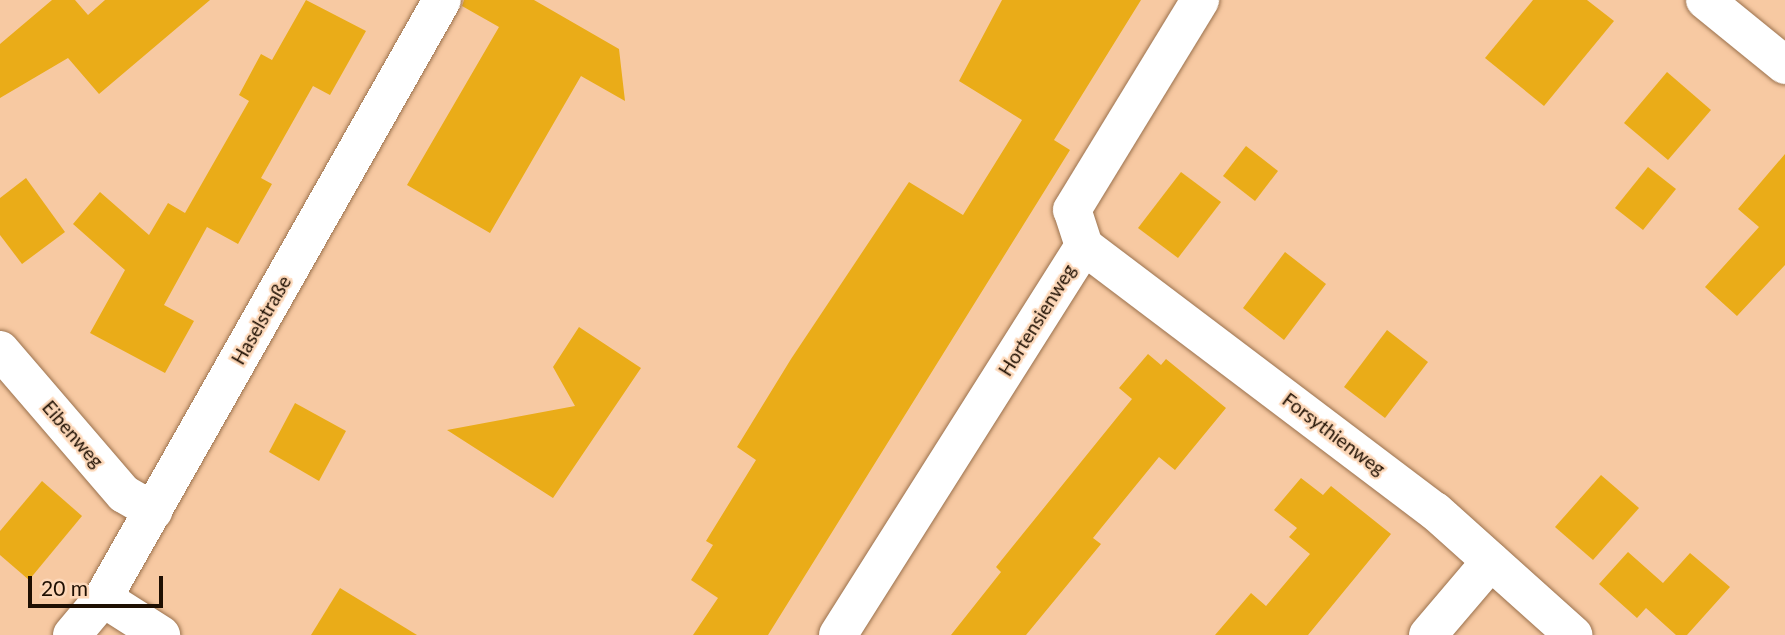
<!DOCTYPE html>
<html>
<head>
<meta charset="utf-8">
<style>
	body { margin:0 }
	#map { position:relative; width:1785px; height:635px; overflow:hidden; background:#f7c9a2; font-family:Lato,sans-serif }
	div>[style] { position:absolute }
	.building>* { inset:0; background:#eaac18 }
	.roads { filter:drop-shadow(0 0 2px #9a714d) drop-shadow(0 0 2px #9a714d) }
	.street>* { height:38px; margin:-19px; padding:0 19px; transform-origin:19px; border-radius:19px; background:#fff }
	span { translate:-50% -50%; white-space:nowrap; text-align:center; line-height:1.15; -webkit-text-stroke:5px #fdd8b9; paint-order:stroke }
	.street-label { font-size:19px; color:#1e0f02 }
	.scale { position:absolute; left:28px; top:576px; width:135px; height:32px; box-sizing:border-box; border:4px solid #1e0f02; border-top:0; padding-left:9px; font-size:21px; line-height:24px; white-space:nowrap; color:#1e0f02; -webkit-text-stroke:5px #fdd8b9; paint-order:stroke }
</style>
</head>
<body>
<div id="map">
	<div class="building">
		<i style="clip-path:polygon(52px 0,75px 0,88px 15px,105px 0,210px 0,99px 94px,68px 58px,0 98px,0 44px)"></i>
		<i style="clip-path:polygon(306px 0,366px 31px,330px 95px,313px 86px,261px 178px,272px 184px,238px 244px,207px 227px,164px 305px,194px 321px,165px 373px,90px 333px,125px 270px,73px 224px,100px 192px,149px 235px,168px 203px,185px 213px,249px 101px,239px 95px,261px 54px,272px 60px)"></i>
		<i style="clip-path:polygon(464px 0,534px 0,619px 49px,625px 101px,581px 76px,490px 233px,407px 185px,499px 27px,462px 6px)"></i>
		<i style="clip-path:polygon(1002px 0,1141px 0,1054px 140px,1070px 150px,768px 635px,693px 635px,718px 598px,691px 580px,713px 545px,706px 541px,756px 460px,737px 447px,791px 359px,909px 182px,963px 215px,1022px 120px,959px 81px)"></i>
		<i style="clip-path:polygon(1533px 0,1587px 0,1614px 21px,1544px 106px,1485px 58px)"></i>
		<i style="clip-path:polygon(1667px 72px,1711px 110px,1668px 160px,1624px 123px)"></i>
		<i style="clip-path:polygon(1246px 146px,1278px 171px,1255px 201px,1223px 176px)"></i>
		<i style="clip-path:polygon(1785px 154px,1785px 265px,1737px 316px,1705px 287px,1759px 227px,1738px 209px)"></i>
		<i style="clip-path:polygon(1648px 167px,1676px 189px,1643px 230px,1615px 208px)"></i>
		<i style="clip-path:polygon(1181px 172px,1221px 202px,1178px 258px,1138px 228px)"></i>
		<i style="clip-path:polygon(26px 178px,65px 232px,22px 264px,0 235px,0 198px)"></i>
		<i style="clip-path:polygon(1285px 252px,1326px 284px,1284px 340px,1243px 308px)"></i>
		<i style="clip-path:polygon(579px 327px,641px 368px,553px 498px,447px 430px,575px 406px,553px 367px)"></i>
		<i style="clip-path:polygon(1387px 330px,1428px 362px,1385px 418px,1344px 387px)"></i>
		<i style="clip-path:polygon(1148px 354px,1161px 365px,1166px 359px,1226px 408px,1175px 470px,1159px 457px,1093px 538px,1101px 544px,1026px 635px,951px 635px,1001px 572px,996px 567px,1132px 399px,1119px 388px)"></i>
		<i style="clip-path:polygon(295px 403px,346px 431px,319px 481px,269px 452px)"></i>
		<i style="clip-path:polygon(1601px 475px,1639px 508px,1593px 560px,1555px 527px)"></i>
		<i style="clip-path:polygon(1301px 478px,1323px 495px,1331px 486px,1391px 534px,1308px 635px,1215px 635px,1251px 593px,1266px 606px,1310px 554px,1289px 537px,1297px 528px,1274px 510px)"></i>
		<i style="clip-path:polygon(42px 481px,82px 516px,29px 580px,0 555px,0 531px)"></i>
		<i style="clip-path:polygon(1628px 552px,1663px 583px,1690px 553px,1730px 587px,1687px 635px,1676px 635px,1646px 608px,1637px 618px,1599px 584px)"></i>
		<i style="clip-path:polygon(340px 588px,417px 635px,311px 635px)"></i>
	</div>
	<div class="roads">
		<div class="street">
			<i style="left:1705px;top:0;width:103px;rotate:39.1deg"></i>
			<i style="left:1084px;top:246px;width:440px;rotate:37.1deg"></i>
			<i style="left:1435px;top:511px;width:186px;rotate:41.9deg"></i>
			<i style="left:0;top:350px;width:190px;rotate:49.3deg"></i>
			<i style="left:124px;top:494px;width:34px;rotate:30deg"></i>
			<i style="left:103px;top:598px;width:69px;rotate:32.5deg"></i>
			<i style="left:72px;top:635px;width:48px;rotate:-50deg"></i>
			<i style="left:103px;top:598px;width:687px;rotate:-60.45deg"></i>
			<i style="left:838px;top:635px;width:460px;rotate:-57.7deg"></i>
			<i style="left:1084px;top:246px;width:38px;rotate:-108deg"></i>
			<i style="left:1072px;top:210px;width:246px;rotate:-58.6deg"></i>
			<i style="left:1428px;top:635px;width:97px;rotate:-49.6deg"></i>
		</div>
	</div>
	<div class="street-label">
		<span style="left:261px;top:320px;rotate:-60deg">Haselstraße</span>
		<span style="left:1037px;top:320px;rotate:-58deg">Hortensienweg</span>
		<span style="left:73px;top:434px;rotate:49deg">Eibenweg</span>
		<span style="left:1334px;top:434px;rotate:37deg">Forsythienweg</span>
	</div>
	<div class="scale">20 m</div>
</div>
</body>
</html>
